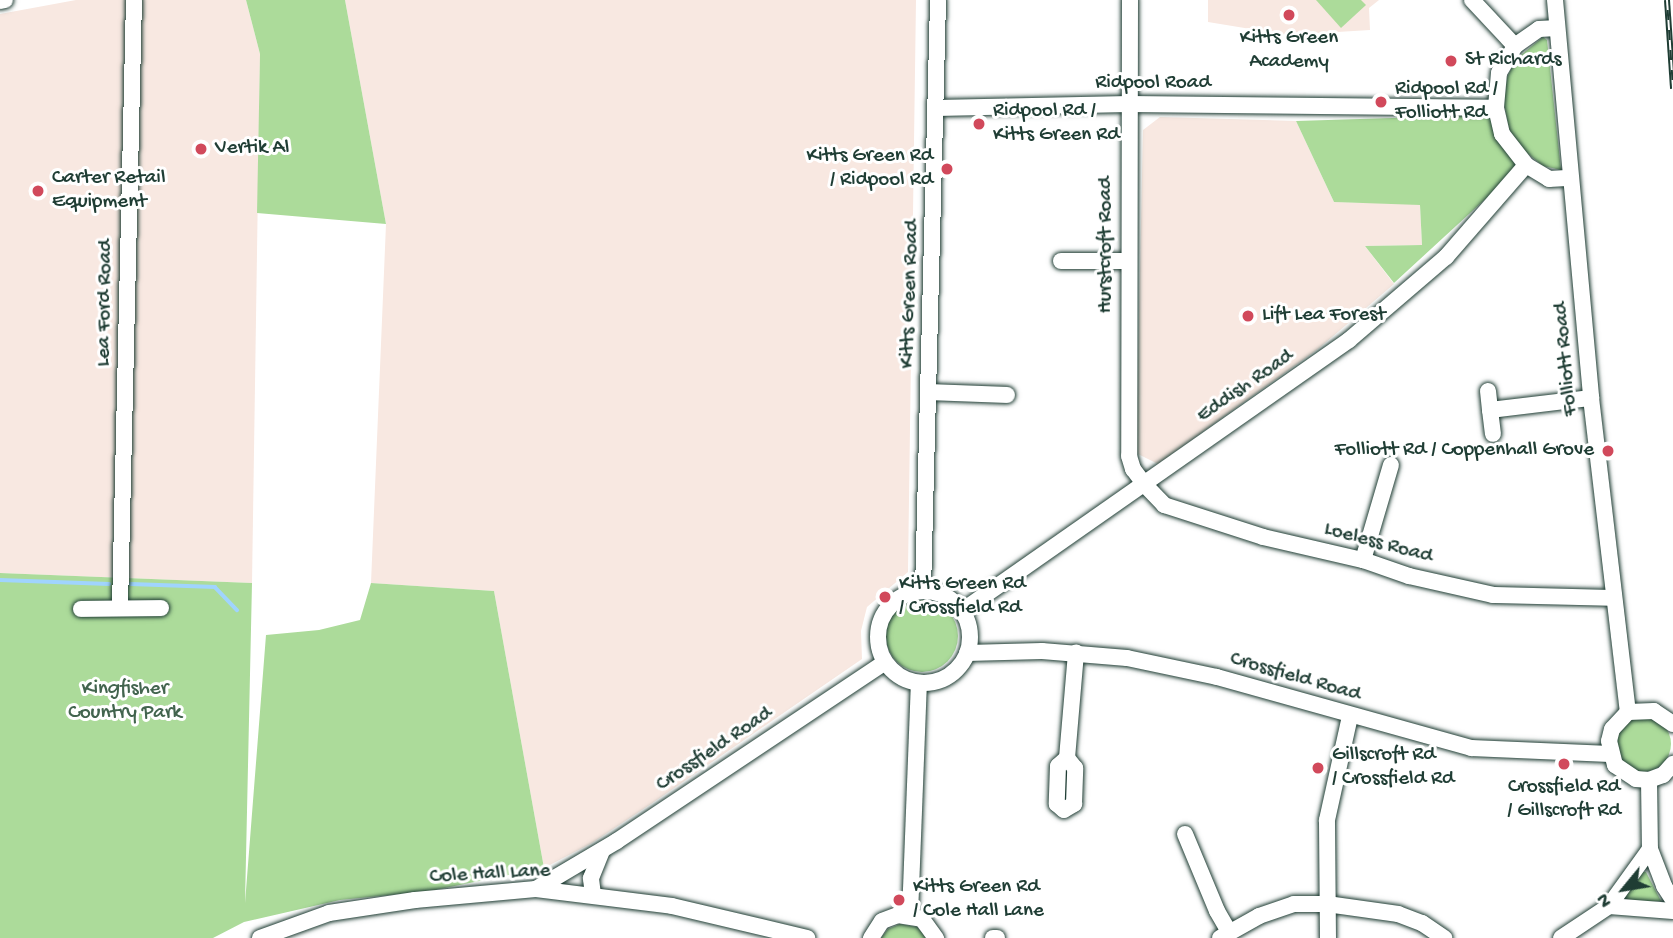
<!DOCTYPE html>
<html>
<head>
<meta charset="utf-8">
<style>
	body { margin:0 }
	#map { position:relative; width:1673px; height:938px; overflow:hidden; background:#fff; font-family:"Gochi Hand",sans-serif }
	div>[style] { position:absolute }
	.built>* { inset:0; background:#f8e8e1 }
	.green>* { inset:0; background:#acdb9a }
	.round { border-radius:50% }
	.stream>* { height:3.5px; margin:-1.75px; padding:0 1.75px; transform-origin:1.75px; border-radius:1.75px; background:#a0d4fe }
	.roads { filter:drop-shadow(0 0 2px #1f3d34) drop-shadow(0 0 2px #1f3d34) }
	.minor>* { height:16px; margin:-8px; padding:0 8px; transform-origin:8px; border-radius:8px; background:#fff }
	.minor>.ring { margin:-8px; padding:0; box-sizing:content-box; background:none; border:16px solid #fff; border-radius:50% }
	.rail>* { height:6px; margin-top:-3px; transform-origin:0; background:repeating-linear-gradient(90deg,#fff 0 10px,#1f3d34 0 20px); box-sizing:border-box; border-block:2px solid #1f3d34 }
	.dots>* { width:19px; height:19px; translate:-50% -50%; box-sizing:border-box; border:4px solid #fff; border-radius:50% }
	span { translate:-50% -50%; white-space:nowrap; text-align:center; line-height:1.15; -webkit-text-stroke:6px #fff; paint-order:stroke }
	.poi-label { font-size:21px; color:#1f3d34 }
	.left { translate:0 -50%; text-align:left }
	.right { translate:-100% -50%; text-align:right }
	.street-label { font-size:21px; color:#1f3d34 }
	.park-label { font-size:21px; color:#42644e }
	.north { position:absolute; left:1589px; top:854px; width:70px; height:70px; -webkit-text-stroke:5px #fff; paint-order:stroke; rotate:240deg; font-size:19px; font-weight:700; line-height:28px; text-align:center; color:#1f3d34 }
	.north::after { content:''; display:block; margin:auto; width:24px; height:32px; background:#1f3d34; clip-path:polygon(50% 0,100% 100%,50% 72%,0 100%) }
</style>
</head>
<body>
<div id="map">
	<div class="built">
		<i style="clip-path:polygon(76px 0,246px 0,260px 54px,252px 583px,0 573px,0 14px)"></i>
		<i style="clip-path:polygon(345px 0,916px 0,908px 572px,867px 607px,861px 631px,862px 659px,651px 804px,592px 843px,544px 868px,494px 591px,371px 583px,386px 224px)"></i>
		<i style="clip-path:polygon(1208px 0,1379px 0,1369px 8px,1370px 30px,1288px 35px,1208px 22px)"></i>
		<i style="clip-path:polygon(1160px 117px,1296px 121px,1334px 202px,1420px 204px,1422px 245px,1365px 246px,1394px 284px,1318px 349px,1158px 464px,1136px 453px,1143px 130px)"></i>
	</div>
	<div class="green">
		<i style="clip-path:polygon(246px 0,345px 0,386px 224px,257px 213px,260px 54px)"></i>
		<i style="clip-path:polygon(1316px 0,1361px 0,1366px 5px,1341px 28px)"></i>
		<i style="clip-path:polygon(1543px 37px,1547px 40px,1561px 170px,1543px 166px,1521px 148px,1509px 129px,1504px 103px,1507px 78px,1515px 60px)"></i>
		<i style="clip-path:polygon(1489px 115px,1496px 135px,1518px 169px,1394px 283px,1365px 246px,1422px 245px,1420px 205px,1334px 202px,1296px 121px)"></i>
		<i style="clip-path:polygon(0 573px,252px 583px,245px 903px,266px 635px,319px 630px,360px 620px,371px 583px,494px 591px,544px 868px,430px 891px,340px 900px,244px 922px,213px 938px,0 938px)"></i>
		<i class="round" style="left:886px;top:600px;width:72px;height:72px"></i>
		<i class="round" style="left:1615px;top:716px;width:56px;height:56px"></i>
		<i style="clip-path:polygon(1642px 872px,1646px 872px,1661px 901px,1632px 902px,1624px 898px,1629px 887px)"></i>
		<i style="clip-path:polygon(900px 924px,917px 927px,927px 938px,881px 938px,888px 929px)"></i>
	</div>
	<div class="stream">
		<i style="left:0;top:580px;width:109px;rotate:2.1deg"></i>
		<i style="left:131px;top:584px;width:84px;rotate:2deg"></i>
		<i style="left:215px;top:587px;width:32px;rotate:46deg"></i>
	</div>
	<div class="roads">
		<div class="minor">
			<i style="left:1130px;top:0;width:456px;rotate:90.1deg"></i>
			<i style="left:1129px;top:456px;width:14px;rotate:73deg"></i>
			<i style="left:1133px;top:469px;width:20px;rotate:53deg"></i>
			<i style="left:1145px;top:485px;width:28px;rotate:46deg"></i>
			<i style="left:1164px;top:505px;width:104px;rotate:17.9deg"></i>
			<i style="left:1263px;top:537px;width:103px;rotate:13deg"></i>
			<i style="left:1363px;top:560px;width:49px;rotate:19.2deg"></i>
			<i style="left:1409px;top:576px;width:86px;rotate:12.7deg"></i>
			<i style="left:1493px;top:595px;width:120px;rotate:1.4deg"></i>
			<i style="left:1472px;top:0;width:63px;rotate:46.9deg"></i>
			<i style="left:1555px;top:0;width:400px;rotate:84.8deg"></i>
			<i style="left:1591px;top:398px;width:316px;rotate:83.3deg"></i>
			<i style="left:0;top:1px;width:5px;rotate:-11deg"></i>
			<i style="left:1557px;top:28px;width:18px;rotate:177deg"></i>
			<i style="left:1539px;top:29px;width:29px;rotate:145deg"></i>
			<i style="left:1515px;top:46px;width:31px;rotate:121deg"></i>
			<i style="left:1499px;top:73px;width:35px;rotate:95deg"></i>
			<i style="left:1496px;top:108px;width:27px;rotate:77deg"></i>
			<i style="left:1502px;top:134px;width:39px;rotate:52deg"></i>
			<i style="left:1526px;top:165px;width:27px;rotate:31deg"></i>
			<i style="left:1549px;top:179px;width:22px;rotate:-3deg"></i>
			<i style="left:936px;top:108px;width:193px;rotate:-1.2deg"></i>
			<i style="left:1129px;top:104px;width:367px;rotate:0.6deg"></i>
			<i style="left:1061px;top:261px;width:67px"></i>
			<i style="left:1488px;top:391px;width:19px;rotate:84deg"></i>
			<i style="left:1490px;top:410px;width:102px;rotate:-6.8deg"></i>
			<i style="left:929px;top:392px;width:78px;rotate:2.2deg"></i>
			<i style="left:1490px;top:410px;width:24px;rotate:83deg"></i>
			<i style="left:1363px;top:560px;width:99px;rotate:-73.6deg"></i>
			<i style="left:923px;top:590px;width:590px;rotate:-88.54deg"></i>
			<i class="ring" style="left:878px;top:591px;width:76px;height:76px"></i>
			<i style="left:120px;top:607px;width:607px;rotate:-88.68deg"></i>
			<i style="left:81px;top:609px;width:80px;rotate:-0.7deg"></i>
			<i style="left:962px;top:611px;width:472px;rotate:-35deg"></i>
			<i style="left:1349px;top:340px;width:128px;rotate:-40.6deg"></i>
			<i style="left:1446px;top:257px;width:122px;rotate:-49deg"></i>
			<i style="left:967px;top:653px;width:75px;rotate:-1.5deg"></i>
			<i style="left:1042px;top:651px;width:85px;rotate:4.7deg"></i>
			<i style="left:1127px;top:658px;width:92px;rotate:11.9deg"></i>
			<i style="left:1217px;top:677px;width:264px;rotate:15.6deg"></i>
			<i style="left:1471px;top:748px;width:139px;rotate:2.5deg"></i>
			<i style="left:1673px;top:724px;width:23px;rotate:-146deg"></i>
			<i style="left:1654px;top:711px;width:26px;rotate:178deg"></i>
			<i style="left:1628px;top:712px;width:23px;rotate:133deg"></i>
			<i style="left:1612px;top:729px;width:12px;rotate:104deg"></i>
			<i style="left:1609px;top:741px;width:25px;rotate:76deg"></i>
			<i style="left:1615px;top:765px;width:25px;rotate:34deg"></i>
			<i style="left:1636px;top:779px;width:13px;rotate:4deg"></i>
			<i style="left:1649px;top:780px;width:15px;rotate:-20deg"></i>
			<i style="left:1663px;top:775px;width:15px;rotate:-48deg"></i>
			<i style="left:1067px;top:758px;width:12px;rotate:138deg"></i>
			<i style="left:1058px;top:766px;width:38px;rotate:92deg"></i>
			<i style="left:1057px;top:804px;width:9px;rotate:41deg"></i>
			<i style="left:1064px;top:810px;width:12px;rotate:-31deg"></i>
			<i style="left:1074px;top:804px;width:36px;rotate:-88deg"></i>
			<i style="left:1075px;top:768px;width:13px;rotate:-129deg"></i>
			<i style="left:1067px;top:758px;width:106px;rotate:-85.1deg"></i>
			<i style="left:1649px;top:780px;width:69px;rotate:89.2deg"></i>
			<i style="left:1650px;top:849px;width:40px;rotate:69deg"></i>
			<i style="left:1664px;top:886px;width:17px;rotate:57deg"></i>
			<i style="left:1185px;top:834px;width:83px;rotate:67.4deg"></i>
			<i style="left:1217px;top:911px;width:24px;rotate:60deg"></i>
			<i style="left:536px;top:889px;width:94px;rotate:-30.7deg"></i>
			<i style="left:617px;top:841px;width:322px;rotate:-33.7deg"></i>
			<i style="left:593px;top:895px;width:17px;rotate:-97deg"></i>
			<i style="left:591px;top:878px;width:29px;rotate:-68deg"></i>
			<i style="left:1609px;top:906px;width:64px;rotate:4.5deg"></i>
			<i style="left:910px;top:915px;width:231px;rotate:-87.8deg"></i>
			<i style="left:260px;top:938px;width:73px;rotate:-19.9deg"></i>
			<i style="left:329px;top:913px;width:87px;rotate:-8.6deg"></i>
			<i style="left:415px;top:900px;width:121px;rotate:-5.2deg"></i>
			<i style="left:536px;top:889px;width:137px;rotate:7.1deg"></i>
			<i style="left:672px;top:906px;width:139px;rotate:13.3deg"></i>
			<i style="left:871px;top:938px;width:20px;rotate:-57deg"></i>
			<i style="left:882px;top:921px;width:17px;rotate:-21deg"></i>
			<i style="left:898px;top:915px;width:24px;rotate:9deg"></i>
			<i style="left:922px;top:919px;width:24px;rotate:54deg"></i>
			<i style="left:993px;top:938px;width:4px"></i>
			<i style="left:1220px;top:938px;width:45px;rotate:-29.4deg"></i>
			<i style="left:1259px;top:916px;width:37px;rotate:-19deg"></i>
			<i style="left:1294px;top:904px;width:33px"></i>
			<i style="left:1327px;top:904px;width:72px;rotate:8deg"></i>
			<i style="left:1398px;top:914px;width:26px;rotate:21deg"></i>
			<i style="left:1422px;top:923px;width:27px;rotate:34deg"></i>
			<i style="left:1328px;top:938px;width:118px;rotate:-90.5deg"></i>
			<i style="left:1327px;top:820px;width:107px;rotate:-77.5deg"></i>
			<i style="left:1561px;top:938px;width:58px;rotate:-33.7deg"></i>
			<i style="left:1609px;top:906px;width:70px;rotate:-54.3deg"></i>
		</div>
	</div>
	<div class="rail">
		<i style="left:1667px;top:0;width:89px;rotate:86.1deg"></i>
	</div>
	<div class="dots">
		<i style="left:1289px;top:15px;background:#d1495b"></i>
		<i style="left:1451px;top:61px;background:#d1495b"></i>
		<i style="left:1381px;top:102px;background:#d1495b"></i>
		<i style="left:979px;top:124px;background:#d1495b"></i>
		<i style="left:201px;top:149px;background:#d1495b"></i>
		<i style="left:947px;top:169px;background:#d1495b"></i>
		<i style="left:38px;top:191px;background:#d1495b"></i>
		<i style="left:1248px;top:316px;background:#d1495b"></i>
		<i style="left:1608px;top:451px;background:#d1495b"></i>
		<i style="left:885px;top:597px;background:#d1495b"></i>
		<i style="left:1564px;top:764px;background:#d1495b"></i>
		<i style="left:1318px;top:768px;background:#d1495b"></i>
		<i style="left:899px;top:900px;background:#d1495b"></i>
	</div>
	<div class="poi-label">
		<span style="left:1289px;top:51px">Kitts Green<br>Academy</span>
		<span class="left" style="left:1465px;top:61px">St Richards</span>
		<span class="left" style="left:1395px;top:102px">Ridpool Rd /<br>Folliott Rd</span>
		<span class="left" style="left:993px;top:124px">Ridpool Rd /<br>Kitts Green Rd</span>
		<span class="left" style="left:215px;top:149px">Vertik Al</span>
		<span class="right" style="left:933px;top:169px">Kitts Green Rd<br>/ Ridpool Rd</span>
		<span class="left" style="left:52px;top:191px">Carter Retail<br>Equipment</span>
		<span class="left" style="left:1262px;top:316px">Lift Lea Forest</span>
		<span class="right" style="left:1594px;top:451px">Folliott Rd / Coppenhall Grove</span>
		<span class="left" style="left:899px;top:597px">Kitts Green Rd<br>/ Crossfield Rd</span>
		<span class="left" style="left:1332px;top:768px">Gillscroft Rd<br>/ Crossfield Rd</span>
		<span style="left:1564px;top:800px">Crossfield Rd<br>/ Gillscroft Rd</span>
		<span class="left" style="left:913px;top:900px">Kitts Green Rd<br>/ Cole Hall Lane</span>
	</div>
	<div class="street-label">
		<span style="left:1153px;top:84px">Ridpool Road</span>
		<span style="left:1107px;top:245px;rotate:-90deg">Hurstcroft Road</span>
		<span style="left:911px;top:294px;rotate:-88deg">Kitts Green Road</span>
		<span style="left:106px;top:303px;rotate:-89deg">Lea Ford Road</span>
		<span style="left:1567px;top:359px;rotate:-95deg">Folliott Road</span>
		<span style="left:1246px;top:387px;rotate:-35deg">Eddish Road</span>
		<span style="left:1378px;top:544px;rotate:15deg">Loeless Road</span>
		<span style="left:1295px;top:678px;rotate:16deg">Crossfield Road</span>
		<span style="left:715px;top:750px;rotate:-34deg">Crossfield Road</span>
		<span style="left:490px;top:875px;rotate:-3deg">Cole Hall Lane</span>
	</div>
	<div class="park-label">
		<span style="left:125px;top:702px">Kingfisher<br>Country Park</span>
	</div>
	<div class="north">N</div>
</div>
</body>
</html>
